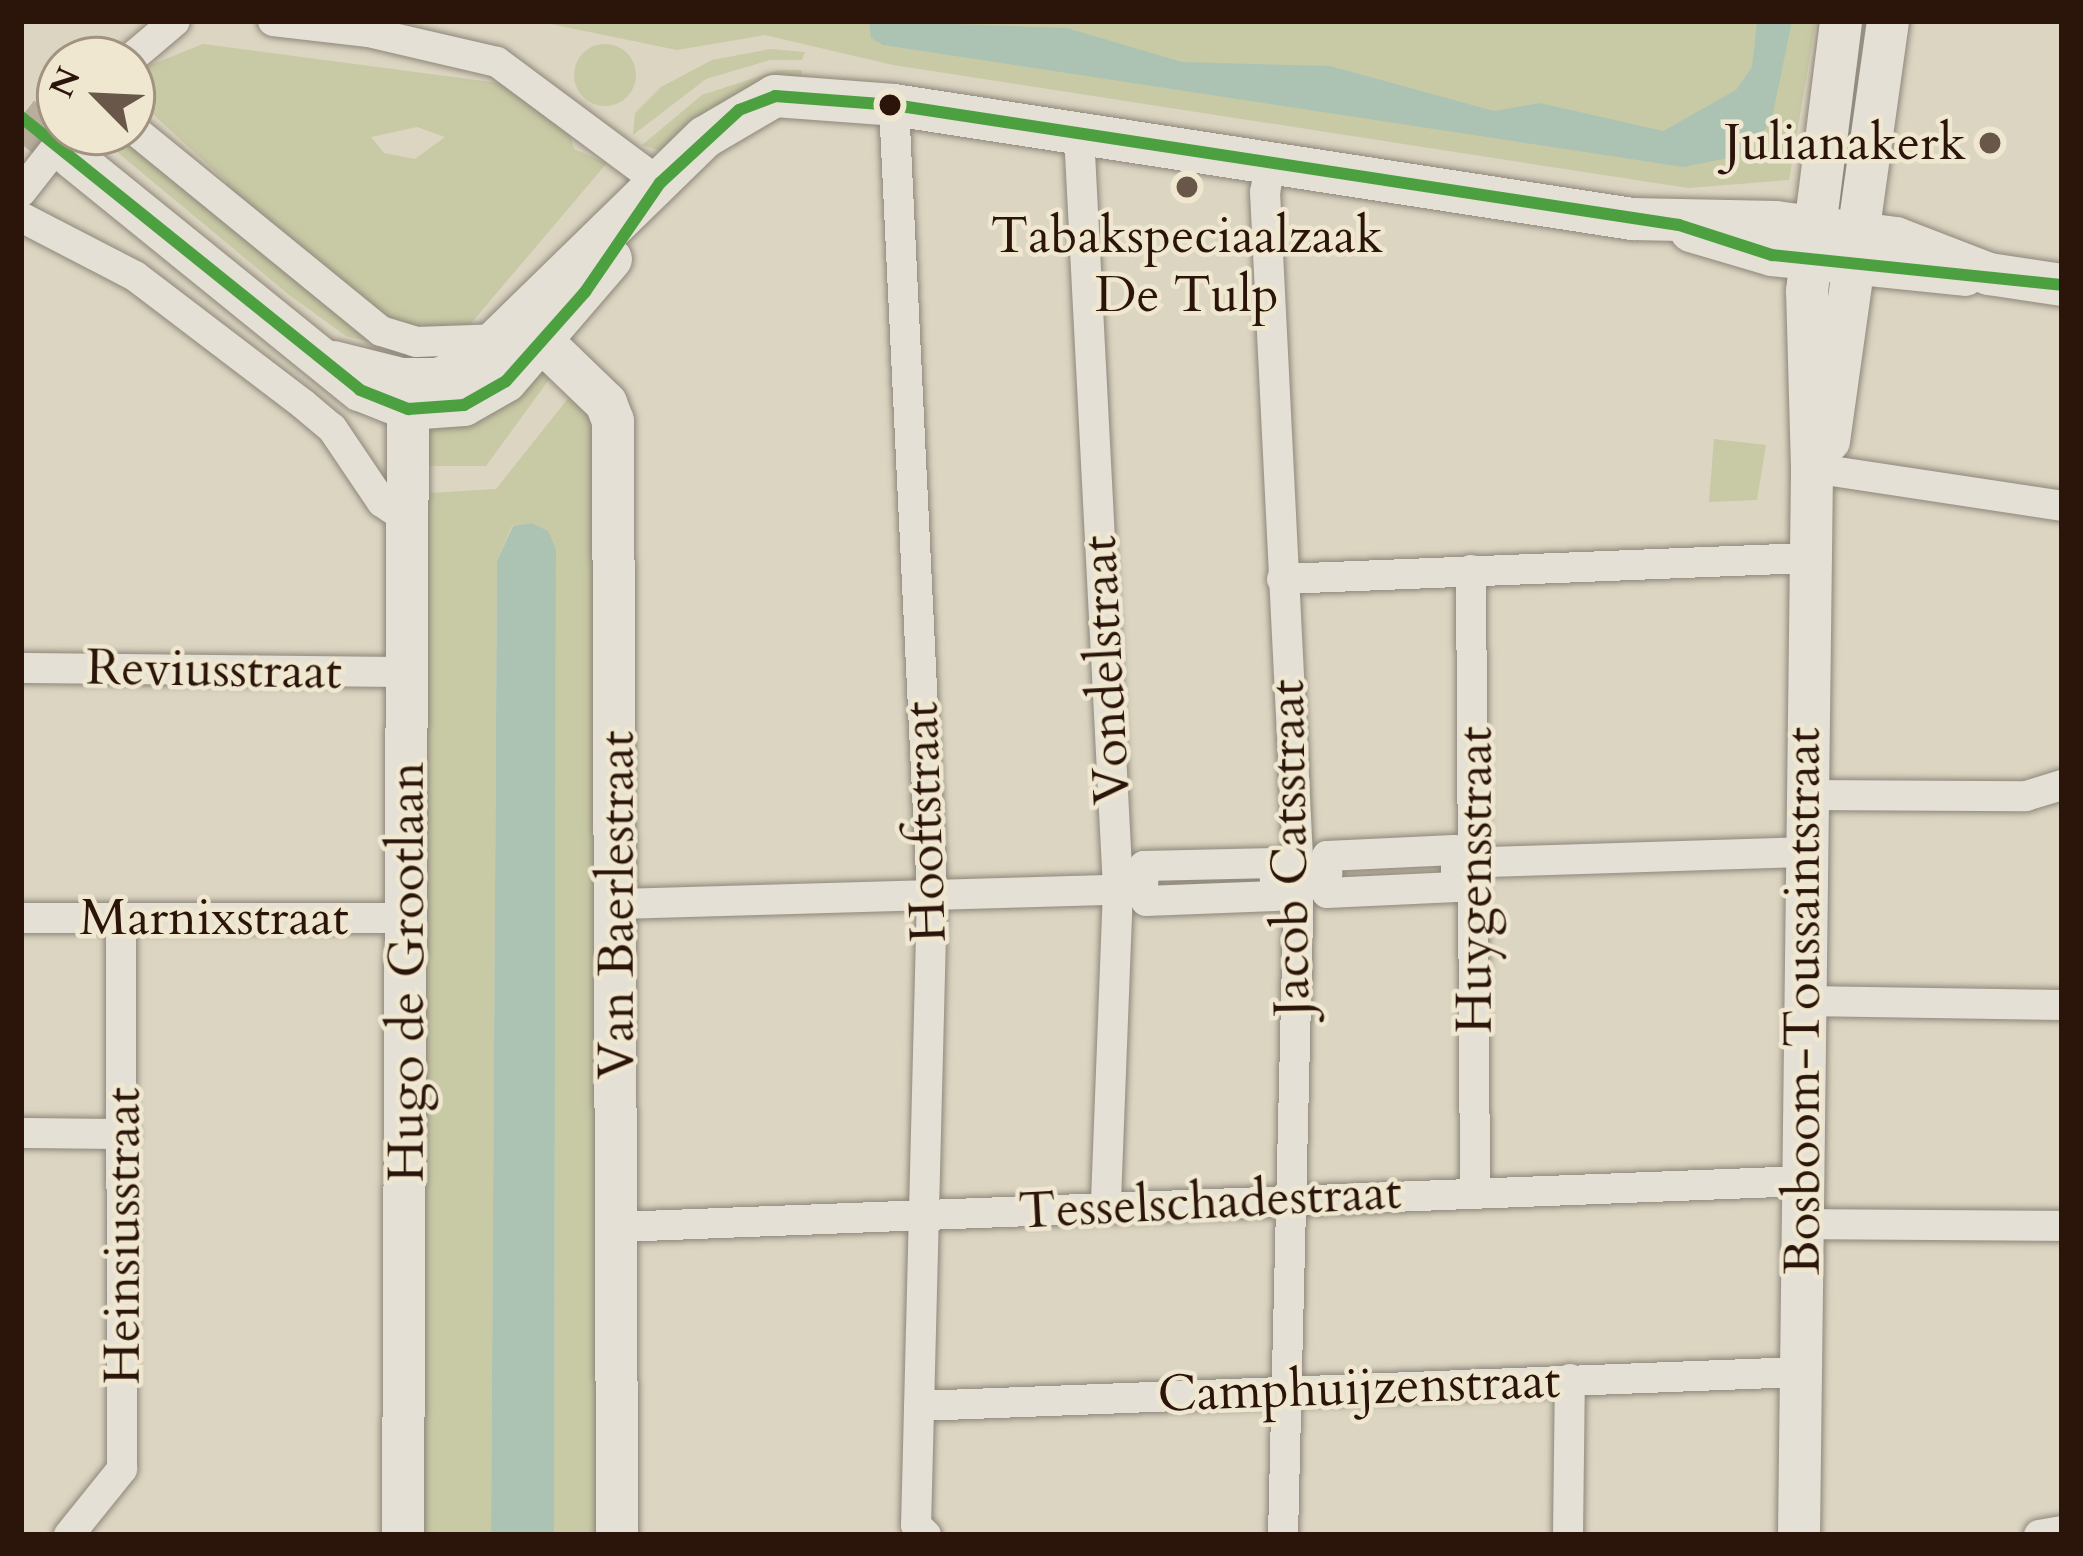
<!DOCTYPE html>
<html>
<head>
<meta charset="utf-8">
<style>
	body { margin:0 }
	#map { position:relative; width:2083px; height:1556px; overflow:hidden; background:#dcd5c2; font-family:Cardo,serif }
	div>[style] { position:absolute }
	.green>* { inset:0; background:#c8c9a5 }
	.round { border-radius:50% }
	.water>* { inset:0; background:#acc3b3 }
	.secondary-tunnel>* { height:42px; margin-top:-21px; transform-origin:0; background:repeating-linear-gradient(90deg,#b9ae9d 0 42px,transparent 0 63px) }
	.roads { filter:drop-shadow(0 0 3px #8e877a) drop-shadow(0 0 3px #8e877a) }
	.street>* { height:30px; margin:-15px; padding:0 15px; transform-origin:15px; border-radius:15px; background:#e4e0d6 }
	.secondary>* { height:42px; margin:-21px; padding:0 21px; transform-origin:21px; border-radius:21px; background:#e4e0d6 }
	.bus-1>* { height:12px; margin:-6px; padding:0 6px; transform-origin:6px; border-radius:6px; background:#4ca040 }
	.dots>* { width:33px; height:33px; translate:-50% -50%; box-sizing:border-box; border:6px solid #efe7d0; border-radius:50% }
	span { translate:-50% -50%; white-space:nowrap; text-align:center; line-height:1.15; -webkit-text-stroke:9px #efe7d0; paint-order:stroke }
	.poi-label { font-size:51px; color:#2b1409 }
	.right { translate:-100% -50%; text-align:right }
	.street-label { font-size:51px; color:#2b1409 }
	.frame { position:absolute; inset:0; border:24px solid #2b1409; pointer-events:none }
	.north { position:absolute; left:36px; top:36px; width:120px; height:120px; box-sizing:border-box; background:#efe7d0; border:3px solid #a19380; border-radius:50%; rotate:294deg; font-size:33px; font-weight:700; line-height:48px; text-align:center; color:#2b1409 }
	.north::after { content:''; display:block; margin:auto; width:42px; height:54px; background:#69584a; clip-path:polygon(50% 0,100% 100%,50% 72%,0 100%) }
</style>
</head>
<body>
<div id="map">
	<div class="green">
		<i style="clip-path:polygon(536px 21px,1816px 21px,1789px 180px,1688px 188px,893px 65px,765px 35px,677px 50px)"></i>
		<i class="round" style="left:574px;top:44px;width:62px;height:62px"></i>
		<i style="clip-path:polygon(evenodd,203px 44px,513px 85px,568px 126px,574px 149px,607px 163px,467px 328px,444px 333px,390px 323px,226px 192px,227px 182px,132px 95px,148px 66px,203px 44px,417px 127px,445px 137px,415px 159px,384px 153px,371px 137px,417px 127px)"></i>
		<i style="clip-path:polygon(770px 49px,805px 52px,802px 60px,770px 60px,706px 79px,633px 135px,635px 113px,661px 87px,712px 60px)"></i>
		<i style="clip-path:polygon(779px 70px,802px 70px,802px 80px,730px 97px,667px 153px,642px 145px,702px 95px)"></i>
		<i style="clip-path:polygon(93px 132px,115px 132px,377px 344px,346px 336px,288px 294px)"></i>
		<i style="clip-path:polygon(539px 359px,556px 370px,486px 466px,420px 466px,427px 421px)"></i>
		<i style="clip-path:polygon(577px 387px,596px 407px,603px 1535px,554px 1535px,556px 549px,531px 523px,512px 526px,497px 561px,491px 1535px,414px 1535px,416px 494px,496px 489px)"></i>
		<i style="clip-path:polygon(1714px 439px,1766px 445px,1757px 500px,1709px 502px)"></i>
	</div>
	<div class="water">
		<i style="clip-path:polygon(869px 21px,1067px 28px,1182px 62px,1330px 66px,1494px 111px,1540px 103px,1663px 131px,1736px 90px,1752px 67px,1757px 21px,1792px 21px,1771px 123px,1738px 156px,1683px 167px,883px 45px,871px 38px)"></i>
		<i style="clip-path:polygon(531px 523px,548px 531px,556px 549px,554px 1535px,491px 1535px,497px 561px,513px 526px)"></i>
	</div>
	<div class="secondary-tunnel">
		<i style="left:21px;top:117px;width:66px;rotate:38.3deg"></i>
	</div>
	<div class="roads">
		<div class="street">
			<i style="left:273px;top:21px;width:96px;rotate:6.6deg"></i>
			<i style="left:368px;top:32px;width:132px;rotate:13.1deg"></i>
			<i style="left:497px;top:62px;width:203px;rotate:36.6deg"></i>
			<i style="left:129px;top:60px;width:60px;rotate:-40.3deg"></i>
			<i style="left:894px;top:105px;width:791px;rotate:87.25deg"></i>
			<i style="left:932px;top:895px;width:630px;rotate:91.45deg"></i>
			<i style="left:916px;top:1525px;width:14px;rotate:45deg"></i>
			<i style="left:132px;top:128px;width:321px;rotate:39.2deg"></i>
			<i style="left:381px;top:331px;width:37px;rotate:17deg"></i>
			<i style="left:416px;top:342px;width:87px;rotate:-2deg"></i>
			<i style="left:1079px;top:134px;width:756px;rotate:87.04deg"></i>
			<i style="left:1118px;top:889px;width:318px;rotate:92.2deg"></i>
			<i style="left:1270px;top:162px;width:30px;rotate:99deg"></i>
			<i style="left:1265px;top:192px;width:686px;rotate:87.16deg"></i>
			<i style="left:1299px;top:877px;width:658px;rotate:91.39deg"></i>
			<i style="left:21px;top:192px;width:76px;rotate:-51.9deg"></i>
			<i style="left:21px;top:217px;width:128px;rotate:27.4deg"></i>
			<i style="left:135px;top:276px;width:211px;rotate:37.3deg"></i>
			<i style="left:303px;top:404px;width:38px;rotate:40deg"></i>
			<i style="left:332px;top:428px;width:89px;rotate:56deg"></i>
			<i style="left:382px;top:502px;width:30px;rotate:34deg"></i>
			<i style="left:1812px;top:468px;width:253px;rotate:8.6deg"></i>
			<i style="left:1471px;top:570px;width:620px;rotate:89.63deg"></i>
			<i style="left:1282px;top:579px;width:526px;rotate:-2.29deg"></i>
			<i style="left:21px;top:668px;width:386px;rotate:0.6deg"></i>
			<i style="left:1804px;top:795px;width:222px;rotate:0.3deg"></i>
			<i style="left:2026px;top:796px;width:38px;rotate:-17deg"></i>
			<i style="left:1327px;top:873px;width:20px;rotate:90deg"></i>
			<i style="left:1327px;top:893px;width:129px;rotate:-2.7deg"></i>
			<i style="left:1456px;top:887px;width:24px;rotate:-90deg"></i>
			<i style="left:1143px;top:889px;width:12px;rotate:76deg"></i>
			<i style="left:1146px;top:901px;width:129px;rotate:-2.2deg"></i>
			<i style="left:1275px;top:896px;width:15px;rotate:-90deg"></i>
			<i style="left:619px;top:904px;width:524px;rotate:-1.64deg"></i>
			<i style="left:1143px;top:889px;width:23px;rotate:-88deg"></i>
			<i style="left:1144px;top:866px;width:130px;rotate:-1.3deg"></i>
			<i style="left:1274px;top:863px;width:18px;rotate:87deg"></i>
			<i style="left:1275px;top:881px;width:53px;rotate:-8.7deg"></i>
			<i style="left:1327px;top:873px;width:17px;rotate:-90deg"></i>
			<i style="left:1327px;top:856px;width:127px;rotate:-2.7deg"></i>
			<i style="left:1454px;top:850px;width:13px;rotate:81deg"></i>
			<i style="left:1456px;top:863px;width:347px;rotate:-1.8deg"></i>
			<i style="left:21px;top:918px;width:386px"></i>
			<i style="left:1803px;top:1001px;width:259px;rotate:0.9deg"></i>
			<i style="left:21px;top:1133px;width:103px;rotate:0.6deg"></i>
			<i style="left:1803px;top:1224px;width:259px;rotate:0.4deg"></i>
			<i style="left:618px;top:1227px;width:1186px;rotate:-2.22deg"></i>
			<i style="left:919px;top:1406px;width:881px;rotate:-2.21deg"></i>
			<i style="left:69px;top:1535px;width:85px;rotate:-51.2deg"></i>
			<i style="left:122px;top:1469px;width:551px;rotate:-90.1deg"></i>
			<i style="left:1568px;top:1535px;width:156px;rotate:-89.3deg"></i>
			<i style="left:2039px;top:1535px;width:23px;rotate:-10deg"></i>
		</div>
		<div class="secondary">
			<i style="left:73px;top:158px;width:369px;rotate:39deg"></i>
			<i style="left:360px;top:390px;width:52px;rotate:21.6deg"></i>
			<i style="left:408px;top:409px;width:56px;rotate:-4.1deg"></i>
			<i style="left:464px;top:405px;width:48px;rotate:-29.7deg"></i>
			<i style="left:506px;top:381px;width:161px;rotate:-49.3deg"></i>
			<i style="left:1691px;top:231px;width:84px;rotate:16.5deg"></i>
			<i style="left:1772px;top:255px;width:194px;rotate:5.9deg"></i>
			<i style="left:503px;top:339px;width:52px;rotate:14.6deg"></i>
			<i style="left:553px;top:352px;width:74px;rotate:43.9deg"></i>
			<i style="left:606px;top:403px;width:19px;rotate:69deg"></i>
			<i style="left:613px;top:421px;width:1114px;rotate:89.79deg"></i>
			<i style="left:333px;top:362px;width:70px;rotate:14deg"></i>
			<i style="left:401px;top:379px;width:37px"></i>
			<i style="left:438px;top:379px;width:35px;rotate:-22deg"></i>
			<i style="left:470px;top:366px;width:328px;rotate:-44.3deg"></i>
			<i style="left:705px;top:137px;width:81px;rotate:-30.4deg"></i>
			<i style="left:775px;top:96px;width:119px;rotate:4.3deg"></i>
			<i style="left:894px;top:105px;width:747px;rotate:8.78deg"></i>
			<i style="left:1632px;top:219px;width:144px;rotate:1.2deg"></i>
			<i style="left:1776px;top:222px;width:121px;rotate:7.6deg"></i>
			<i style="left:1896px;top:238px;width:100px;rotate:21.2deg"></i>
			<i style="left:1989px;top:274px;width:74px;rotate:8.6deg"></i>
			<i style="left:1829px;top:441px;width:424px;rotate:-82deg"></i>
			<i style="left:403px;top:1535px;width:1126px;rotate:-89.75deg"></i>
			<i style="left:1799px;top:1535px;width:1067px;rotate:-89.3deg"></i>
			<i style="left:1812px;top:468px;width:177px;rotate:-91.6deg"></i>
			<i style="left:1807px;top:291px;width:272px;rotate:-82.8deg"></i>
		</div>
	</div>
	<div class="bus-1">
		<i style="left:21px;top:117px;width:435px;rotate:38.8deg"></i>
		<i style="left:360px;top:390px;width:52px;rotate:21.6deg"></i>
		<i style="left:408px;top:409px;width:56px;rotate:-4.1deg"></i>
		<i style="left:464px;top:405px;width:48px;rotate:-29.7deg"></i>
		<i style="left:506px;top:381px;width:119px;rotate:-48.4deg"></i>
		<i style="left:585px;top:292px;width:132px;rotate:-55.5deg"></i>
		<i style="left:660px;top:183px;width:108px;rotate:-42.7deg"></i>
		<i style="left:739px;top:110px;width:39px;rotate:-21deg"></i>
		<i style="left:775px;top:96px;width:119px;rotate:4.3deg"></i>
		<i style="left:894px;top:105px;width:794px;rotate:8.69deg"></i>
		<i style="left:1679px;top:225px;width:98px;rotate:17.9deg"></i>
		<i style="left:1772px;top:255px;width:292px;rotate:5.9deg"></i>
	</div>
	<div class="dots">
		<i style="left:890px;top:105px;background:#2b1409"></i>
		<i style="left:1990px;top:143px;background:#69584a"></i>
		<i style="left:1187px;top:187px;background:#69584a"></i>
	</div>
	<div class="poi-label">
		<span class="right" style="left:1966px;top:143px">Julianakerk</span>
		<span style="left:1187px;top:266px">Tabakspeciaalzaak<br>De Tulp</span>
	</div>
	<div class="street-label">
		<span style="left:214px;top:670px;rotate:1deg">Reviusstraat</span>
		<span style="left:1106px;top:670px;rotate:-93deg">Vondelstraat</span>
		<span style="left:925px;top:822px;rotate:-92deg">Hooftstraat</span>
		<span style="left:1290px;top:848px;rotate:-91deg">Jacob Catsstraat</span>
		<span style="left:1475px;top:880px;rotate:-90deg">Huygensstraat</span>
		<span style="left:617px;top:905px;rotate:-90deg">Van Baerlestraat</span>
		<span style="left:214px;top:918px">Marnixstraat</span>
		<span style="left:407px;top:972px;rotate:-90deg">Hugo de Grootlaan</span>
		<span style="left:1803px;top:1001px;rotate:-90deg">Bosboom-Toussaintstraat</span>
		<span style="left:1210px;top:1202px;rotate:-3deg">Tesselschadestraat</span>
		<span style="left:123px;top:1236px;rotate:-90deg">Heinsiusstraat</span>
		<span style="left:1359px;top:1388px;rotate:-2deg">Camphuijzenstraat</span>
	</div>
	<div class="frame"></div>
	<div class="north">N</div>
</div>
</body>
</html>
